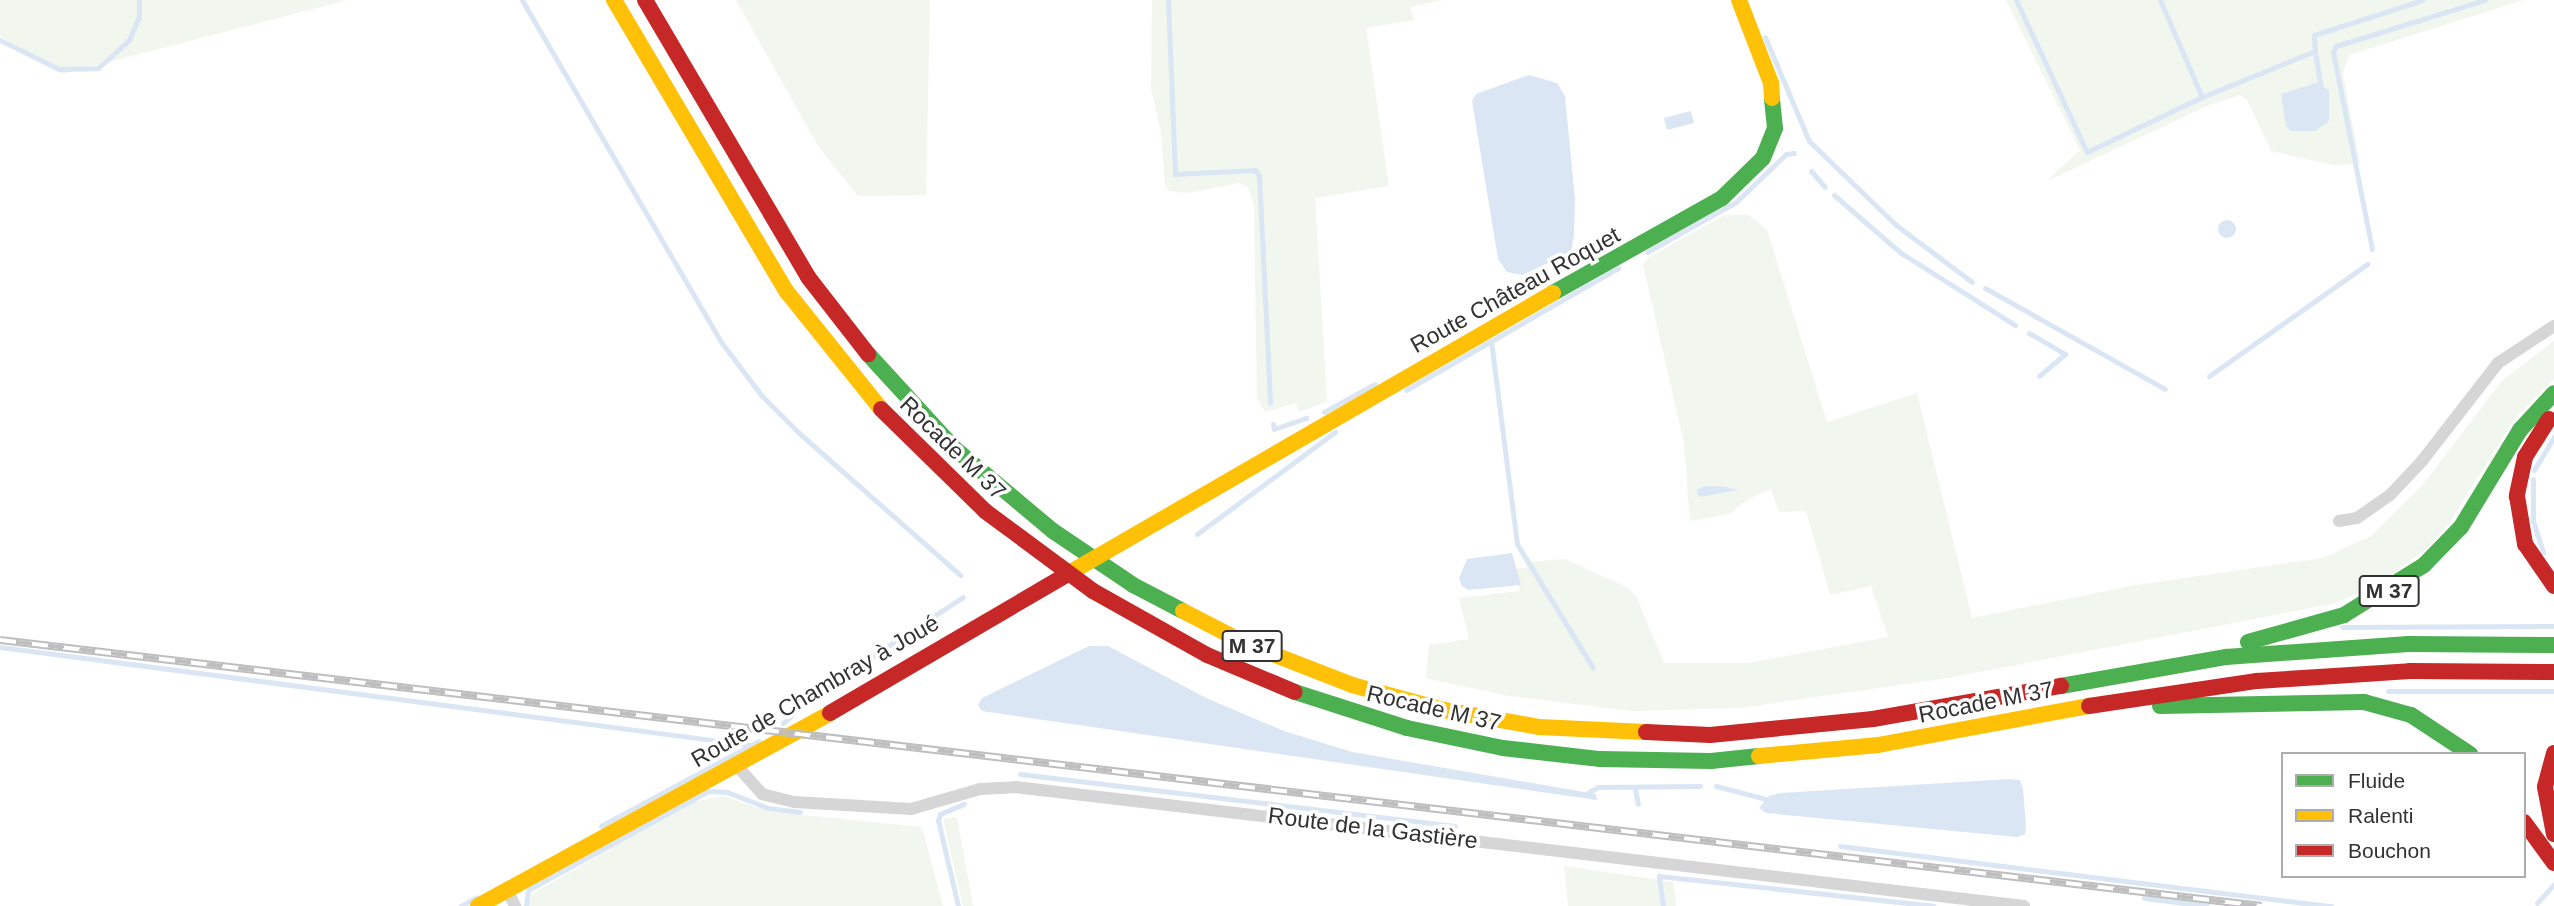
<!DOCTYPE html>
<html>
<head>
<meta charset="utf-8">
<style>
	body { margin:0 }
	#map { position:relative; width:2554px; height:906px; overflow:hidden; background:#fff; font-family:Arial,sans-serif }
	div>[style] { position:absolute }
	.green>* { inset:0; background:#f1f6ee }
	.water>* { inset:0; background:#dbe6f4 }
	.round { border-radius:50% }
	.stream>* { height:5px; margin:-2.5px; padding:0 2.5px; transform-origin:2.5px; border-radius:2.5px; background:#dbe6f4 }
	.street>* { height:12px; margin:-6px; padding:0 6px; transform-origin:6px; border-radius:6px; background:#d6d6d6 }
	.fast>* { height:16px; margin:-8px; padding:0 8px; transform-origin:8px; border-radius:8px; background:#4caf50 }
	.slow>* { height:16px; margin:-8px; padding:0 8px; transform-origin:8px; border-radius:8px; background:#ffc107 }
	.jam>* { height:16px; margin:-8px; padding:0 8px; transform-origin:8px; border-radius:8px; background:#c62828 }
	.rail>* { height:8px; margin-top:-4px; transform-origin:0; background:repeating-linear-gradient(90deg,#fff 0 16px,#bebebe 0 32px); box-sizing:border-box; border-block:2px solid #bebebe }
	span { translate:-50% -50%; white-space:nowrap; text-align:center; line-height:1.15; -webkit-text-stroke:7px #fff; paint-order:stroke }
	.shield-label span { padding:2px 5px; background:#fff; border:2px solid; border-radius:5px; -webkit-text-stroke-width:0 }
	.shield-label { font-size:21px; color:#323232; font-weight:700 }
	.street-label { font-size:23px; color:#323232 }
	.legend { position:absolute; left:2281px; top:752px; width:245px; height:126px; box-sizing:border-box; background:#fff; border:2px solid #adadad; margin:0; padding:9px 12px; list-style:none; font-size:21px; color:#323232 }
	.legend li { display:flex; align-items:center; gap:14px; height:35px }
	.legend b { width:35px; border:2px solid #adadad }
</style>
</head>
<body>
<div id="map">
	<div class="green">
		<i style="clip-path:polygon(0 0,348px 0,62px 74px,0 36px)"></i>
		<i style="clip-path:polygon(736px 0,930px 0,926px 195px,858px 196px,818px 146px)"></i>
		<i style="clip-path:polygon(1152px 0,1443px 0,1410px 7px,1414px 20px,1366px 28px,1389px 186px,1315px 198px,1327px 402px,1299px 412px,1296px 403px,1265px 412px,1257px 397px,1254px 207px,1248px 187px,1239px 183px,1188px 193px,1169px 191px,1165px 185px,1161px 132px,1151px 89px)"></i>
		<i style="clip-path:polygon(2006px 0,2524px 0,2349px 55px,2343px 73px,2360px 164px,2333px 165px,2271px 151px,2247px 100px,2240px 95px,2209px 105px,2047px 181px,2080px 150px)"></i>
		<i style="clip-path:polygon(1724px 215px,1749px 215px,1767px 230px,1827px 422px,1917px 393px,1972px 618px,2136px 585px,2323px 558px,2371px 536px,2421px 487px,2502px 381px,2554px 341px,2554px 379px,2515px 418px,2449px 523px,2427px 548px,2377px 586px,2332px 604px,1948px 678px,1740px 708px,1632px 711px,1509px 696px,1426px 678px,1429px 645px,1469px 639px,1459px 598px,1520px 591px,1512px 570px,1531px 567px,1529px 562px,1565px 559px,1626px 587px,1636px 596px,1664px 663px,1748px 663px,1888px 637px,1871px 586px,1830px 595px,1806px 511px,1779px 512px,1771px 489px,1748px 499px,1729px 514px,1690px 521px,1684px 443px,1643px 265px,1648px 258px)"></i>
		<i style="clip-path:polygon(723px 796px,771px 812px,922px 827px,943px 906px,529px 906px,532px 894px,689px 803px)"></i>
		<i style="clip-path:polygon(957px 817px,973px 906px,963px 906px,943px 819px)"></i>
		<i style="clip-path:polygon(1564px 866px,1673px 882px,1676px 906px,1568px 906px)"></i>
	</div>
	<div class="water">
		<i style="clip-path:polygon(1529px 75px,1557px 83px,1565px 96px,1575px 200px,1574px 236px,1571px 251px,1564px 256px,1522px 275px,1507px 272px,1498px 259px,1472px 101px,1476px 94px)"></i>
		<i style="clip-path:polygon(2316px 83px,2329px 90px,2329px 121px,2315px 131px,2291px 131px,2286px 126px,2281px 94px)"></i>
		<i style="clip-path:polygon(1691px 111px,1694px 123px,1667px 130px,1664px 118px)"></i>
		<i class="round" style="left:2218px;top:220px;width:18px;height:18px"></i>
		<i style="clip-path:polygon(1705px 486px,1726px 487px,1738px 490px,1699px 497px,1696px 490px)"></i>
		<i style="clip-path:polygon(1512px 553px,1521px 585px,1468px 590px,1462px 586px,1459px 578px,1467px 559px)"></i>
		<i style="clip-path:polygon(1089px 646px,1108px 646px,1206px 698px,1284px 731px,1352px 752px,1596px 794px,1597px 800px,982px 711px,978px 705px,982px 698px)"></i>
		<i style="clip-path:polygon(2010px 779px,2020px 780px,2023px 789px,2026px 827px,2025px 834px,2017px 837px,1766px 813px,1759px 808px,1769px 796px,1781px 793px)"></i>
	</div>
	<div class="stream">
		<i style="left:522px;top:0;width:396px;rotate:59.8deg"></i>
		<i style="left:721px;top:342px;width:68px;rotate:52.8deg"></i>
		<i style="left:762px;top:396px;width:52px;rotate:45deg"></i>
		<i style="left:799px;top:433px;width:215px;rotate:41.4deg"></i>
		<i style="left:1168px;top:0;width:174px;rotate:87.7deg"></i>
		<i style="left:1175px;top:174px;width:80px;rotate:-2.9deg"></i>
		<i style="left:1255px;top:170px;width:7px;rotate:56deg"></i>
		<i style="left:1259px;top:176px;width:227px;rotate:87.2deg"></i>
		<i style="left:2016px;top:0;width:168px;rotate:65deg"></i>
		<i style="left:2087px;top:152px;width:127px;rotate:-25.6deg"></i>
		<i style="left:2202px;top:97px;width:122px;rotate:-22.2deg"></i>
		<i style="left:2315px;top:51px;width:37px;rotate:81deg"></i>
		<i style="left:2160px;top:0;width:106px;rotate:66.6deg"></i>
		<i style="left:1765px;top:37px;width:113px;rotate:67.1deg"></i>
		<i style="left:1809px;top:141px;width:121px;rotate:44deg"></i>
		<i style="left:1896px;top:225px;width:95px;rotate:36.9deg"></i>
		<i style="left:0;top:40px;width:66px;rotate:26.2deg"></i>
		<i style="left:59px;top:69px;width:39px;rotate:-1deg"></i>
		<i style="left:98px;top:68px;width:42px;rotate:-42.1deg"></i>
		<i style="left:129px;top:40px;width:25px;rotate:-67deg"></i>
		<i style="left:139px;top:17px;width:17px;rotate:-90deg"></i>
		<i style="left:2315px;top:51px;width:16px;rotate:-94deg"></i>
		<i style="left:2314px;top:35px;width:114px;rotate:-17.8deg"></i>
		<i style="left:1811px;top:171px;width:21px;rotate:49deg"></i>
		<i style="left:1834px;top:195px;width:89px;rotate:40.9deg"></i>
		<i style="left:1901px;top:253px;width:135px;rotate:32.3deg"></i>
		<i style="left:2372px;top:249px;width:201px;rotate:-101.2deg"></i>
		<i style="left:2333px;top:52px;width:7px;rotate:-63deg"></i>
		<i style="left:2336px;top:46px;width:156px;rotate:-17.2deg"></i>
		<i style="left:1647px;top:252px;width:102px;rotate:-29.3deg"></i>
		<i style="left:1736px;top:202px;width:69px;rotate:-43.8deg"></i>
		<i style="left:1786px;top:154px;width:8px;rotate:-7deg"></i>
		<i style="left:1985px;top:288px;width:206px;rotate:29.3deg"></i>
		<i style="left:2029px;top:333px;width:42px;rotate:30.3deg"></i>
		<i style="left:2065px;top:354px;width:34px;rotate:140deg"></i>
		<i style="left:1491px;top:341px;width:205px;rotate:82.7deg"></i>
		<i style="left:1517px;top:544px;width:145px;rotate:58.5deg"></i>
		<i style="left:2209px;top:376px;width:194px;rotate:-35.3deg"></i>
		<i style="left:1406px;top:390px;width:245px;rotate:-29.9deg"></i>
		<i style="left:1324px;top:412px;width:58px;rotate:-28.8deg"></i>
		<i style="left:1273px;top:424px;width:5px;rotate:79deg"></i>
		<i style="left:1274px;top:429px;width:34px;rotate:-19deg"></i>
		<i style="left:2534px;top:470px;width:39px;rotate:-59deg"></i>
		<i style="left:2533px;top:479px;width:42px;rotate:90deg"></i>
		<i style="left:2533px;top:521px;width:33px;rotate:72deg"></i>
		<i style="left:1197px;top:534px;width:172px;rotate:-36.5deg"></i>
		<i style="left:2342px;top:627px;width:212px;rotate:-0.3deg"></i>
		<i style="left:0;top:647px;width:756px;rotate:7.44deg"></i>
		<i style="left:833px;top:682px;width:155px;rotate:-33.2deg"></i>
		<i style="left:2388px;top:691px;width:166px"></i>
		<i style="left:783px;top:723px;width:11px;rotate:-41deg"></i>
		<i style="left:1020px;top:774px;width:438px;rotate:6.8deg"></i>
		<i style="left:1716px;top:786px;width:52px;rotate:14.6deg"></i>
		<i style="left:1635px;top:789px;width:15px;rotate:79deg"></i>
		<i style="left:1589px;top:792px;width:10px;rotate:-29deg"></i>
		<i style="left:1598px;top:787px;width:102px;rotate:-0.6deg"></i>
		<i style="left:601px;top:826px;width:179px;rotate:-28.4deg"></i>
		<i style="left:1840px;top:846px;width:495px;rotate:7deg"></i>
		<i style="left:2144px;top:898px;width:64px;rotate:7.1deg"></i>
		<i style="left:2537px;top:903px;width:25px;rotate:-48deg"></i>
		<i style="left:461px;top:906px;width:18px;rotate:-29deg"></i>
		<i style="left:526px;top:906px;width:16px;rotate:-83deg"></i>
		<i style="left:528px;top:890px;width:205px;rotate:-28.8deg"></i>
		<i style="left:708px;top:791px;width:19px;rotate:3deg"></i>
		<i style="left:727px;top:792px;width:44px;rotate:21.3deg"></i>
		<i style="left:768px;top:808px;width:32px;rotate:7deg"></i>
		<i style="left:958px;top:906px;width:88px;rotate:-103.1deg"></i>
		<i style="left:938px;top:820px;width:6px;rotate:-72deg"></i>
		<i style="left:940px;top:814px;width:26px;rotate:-23deg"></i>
		<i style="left:1663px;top:906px;width:30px;rotate:-98deg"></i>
		<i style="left:1659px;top:876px;width:276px;rotate:6.2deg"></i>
	</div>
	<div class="street">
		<i style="left:2339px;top:521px;width:18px;rotate:-9deg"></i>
		<i style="left:2357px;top:518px;width:40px;rotate:-34.9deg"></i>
		<i style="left:2390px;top:495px;width:47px;rotate:-46.7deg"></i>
		<i style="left:2422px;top:461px;width:124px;rotate:-52.2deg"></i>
		<i style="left:2498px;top:363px;width:67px;rotate:-33.5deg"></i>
		<i style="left:737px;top:766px;width:38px;rotate:48deg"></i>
		<i style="left:762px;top:794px;width:34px;rotate:14deg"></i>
		<i style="left:795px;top:802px;width:116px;rotate:3.5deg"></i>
		<i style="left:911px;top:809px;width:72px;rotate:-16.2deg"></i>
		<i style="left:980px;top:789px;width:35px;rotate:-3deg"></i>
		<i style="left:1015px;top:787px;width:1016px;rotate:6.73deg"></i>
		<i style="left:507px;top:890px;width:18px;rotate:63deg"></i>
	</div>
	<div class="fast">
		<i style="left:1553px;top:293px;width:194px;rotate:-29.3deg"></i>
		<i style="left:1722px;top:198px;width:57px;rotate:-44.3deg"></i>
		<i style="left:1763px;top:158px;width:32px;rotate:-68deg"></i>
		<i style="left:1775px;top:128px;width:30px;rotate:-96deg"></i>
		<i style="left:868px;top:354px;width:127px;rotate:47.5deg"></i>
		<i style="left:954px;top:448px;width:129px;rotate:40deg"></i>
		<i style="left:1053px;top:531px;width:97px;rotate:34deg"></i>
		<i style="left:1133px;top:585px;width:56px;rotate:27.5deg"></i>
		<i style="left:2248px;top:642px;width:100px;rotate:-15.7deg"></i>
		<i style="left:2344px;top:615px;width:94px;rotate:-32deg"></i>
		<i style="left:2424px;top:565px;width:53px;rotate:-45.8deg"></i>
		<i style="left:2461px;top:527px;width:114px;rotate:-58.7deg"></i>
		<i style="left:2520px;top:430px;width:50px;rotate:-47.4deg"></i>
		<i style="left:2061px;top:686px;width:168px;rotate:-10deg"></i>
		<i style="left:2226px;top:657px;width:183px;rotate:-4.1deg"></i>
		<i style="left:2409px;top:644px;width:145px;rotate:0.4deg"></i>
		<i style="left:1295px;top:692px;width:118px;rotate:17.8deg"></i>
		<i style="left:1407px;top:728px;width:98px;rotate:11.8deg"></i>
		<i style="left:1503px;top:748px;width:98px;rotate:6.5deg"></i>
		<i style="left:1600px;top:759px;width:111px;rotate:1deg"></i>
		<i style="left:1711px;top:761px;width:48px;rotate:-5.9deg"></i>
		<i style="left:2160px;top:706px;width:204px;rotate:-1.1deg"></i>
		<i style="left:2364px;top:702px;width:49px;rotate:15.5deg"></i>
		<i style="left:2411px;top:715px;width:71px;rotate:33.5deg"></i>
	</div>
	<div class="slow">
		<i style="left:614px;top:0;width:339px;rotate:59.4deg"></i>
		<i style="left:787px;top:292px;width:150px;rotate:51.2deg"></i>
		<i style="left:1739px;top:0;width:89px;rotate:68.9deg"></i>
		<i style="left:1771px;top:83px;width:15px;rotate:86deg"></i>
		<i style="left:1064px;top:576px;width:565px;rotate:-30.06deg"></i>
		<i style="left:1183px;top:611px;width:72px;rotate:27.3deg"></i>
		<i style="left:1247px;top:644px;width:113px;rotate:21.3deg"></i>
		<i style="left:1352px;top:685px;width:95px;rotate:15.2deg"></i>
		<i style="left:1444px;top:710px;width:97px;rotate:10.1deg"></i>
		<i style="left:1539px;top:727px;width:107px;rotate:2.7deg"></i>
		<i style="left:1759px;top:756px;width:120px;rotate:-5.3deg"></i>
		<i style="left:1878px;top:745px;width:215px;rotate:-10.5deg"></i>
		<i style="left:478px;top:906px;width:401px;rotate:-28.7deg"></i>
	</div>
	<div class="jam">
		<i style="left:645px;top:0;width:321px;rotate:59.5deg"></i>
		<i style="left:808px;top:277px;width:98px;rotate:52.1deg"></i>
		<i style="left:881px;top:409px;width:146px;rotate:44.4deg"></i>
		<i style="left:985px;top:511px;width:134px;rotate:36.5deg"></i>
		<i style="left:1093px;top:591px;width:131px;rotate:29.3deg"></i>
		<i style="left:1207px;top:655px;width:95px;rotate:22.8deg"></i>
		<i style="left:2549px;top:419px;width:45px;rotate:122.3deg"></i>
		<i style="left:2525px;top:457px;width:40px;rotate:102deg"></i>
		<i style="left:2517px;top:496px;width:49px;rotate:80.5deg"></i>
		<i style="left:2525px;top:544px;width:51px;rotate:55.4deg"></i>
		<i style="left:2089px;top:706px;width:170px;rotate:-8.5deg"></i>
		<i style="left:2257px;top:681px;width:153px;rotate:-3.7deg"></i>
		<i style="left:2410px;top:671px;width:144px;rotate:0.4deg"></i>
		<i style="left:830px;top:713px;width:271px;rotate:-30.3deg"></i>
		<i style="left:1646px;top:732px;width:64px;rotate:2.7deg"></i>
		<i style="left:1710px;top:735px;width:164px;rotate:-5.6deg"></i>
		<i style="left:1873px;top:719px;width:191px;rotate:-10deg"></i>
		<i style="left:2554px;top:753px;width:35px;rotate:105deg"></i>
		<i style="left:2545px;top:787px;width:48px;rotate:79.2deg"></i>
		<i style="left:2524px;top:822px;width:51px;rotate:53.8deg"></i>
	</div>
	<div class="rail">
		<i style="left:0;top:640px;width:2277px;rotate:6.71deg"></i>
	</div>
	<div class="shield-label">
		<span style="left:2389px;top:591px">M 37</span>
		<span style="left:1252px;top:646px">M 37</span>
	</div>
	<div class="street-label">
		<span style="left:1515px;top:290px;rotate:-29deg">Route Château Roquet</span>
		<span style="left:953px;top:448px;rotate:44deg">Rocade M 37</span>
		<span style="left:815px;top:691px;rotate:-30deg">Route de Chambray à Joué</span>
		<span style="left:1986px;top:702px;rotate:-11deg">Rocade M 37</span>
		<span style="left:1434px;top:708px;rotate:13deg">Rocade M 37</span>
		<span style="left:1373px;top:828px;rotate:7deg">Route de la Gastière</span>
	</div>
	<ul class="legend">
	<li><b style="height:9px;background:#4caf50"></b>Fluide</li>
	<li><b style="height:9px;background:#ffc107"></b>Ralenti</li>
	<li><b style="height:9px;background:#c62828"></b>Bouchon</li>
	</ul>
</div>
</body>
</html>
